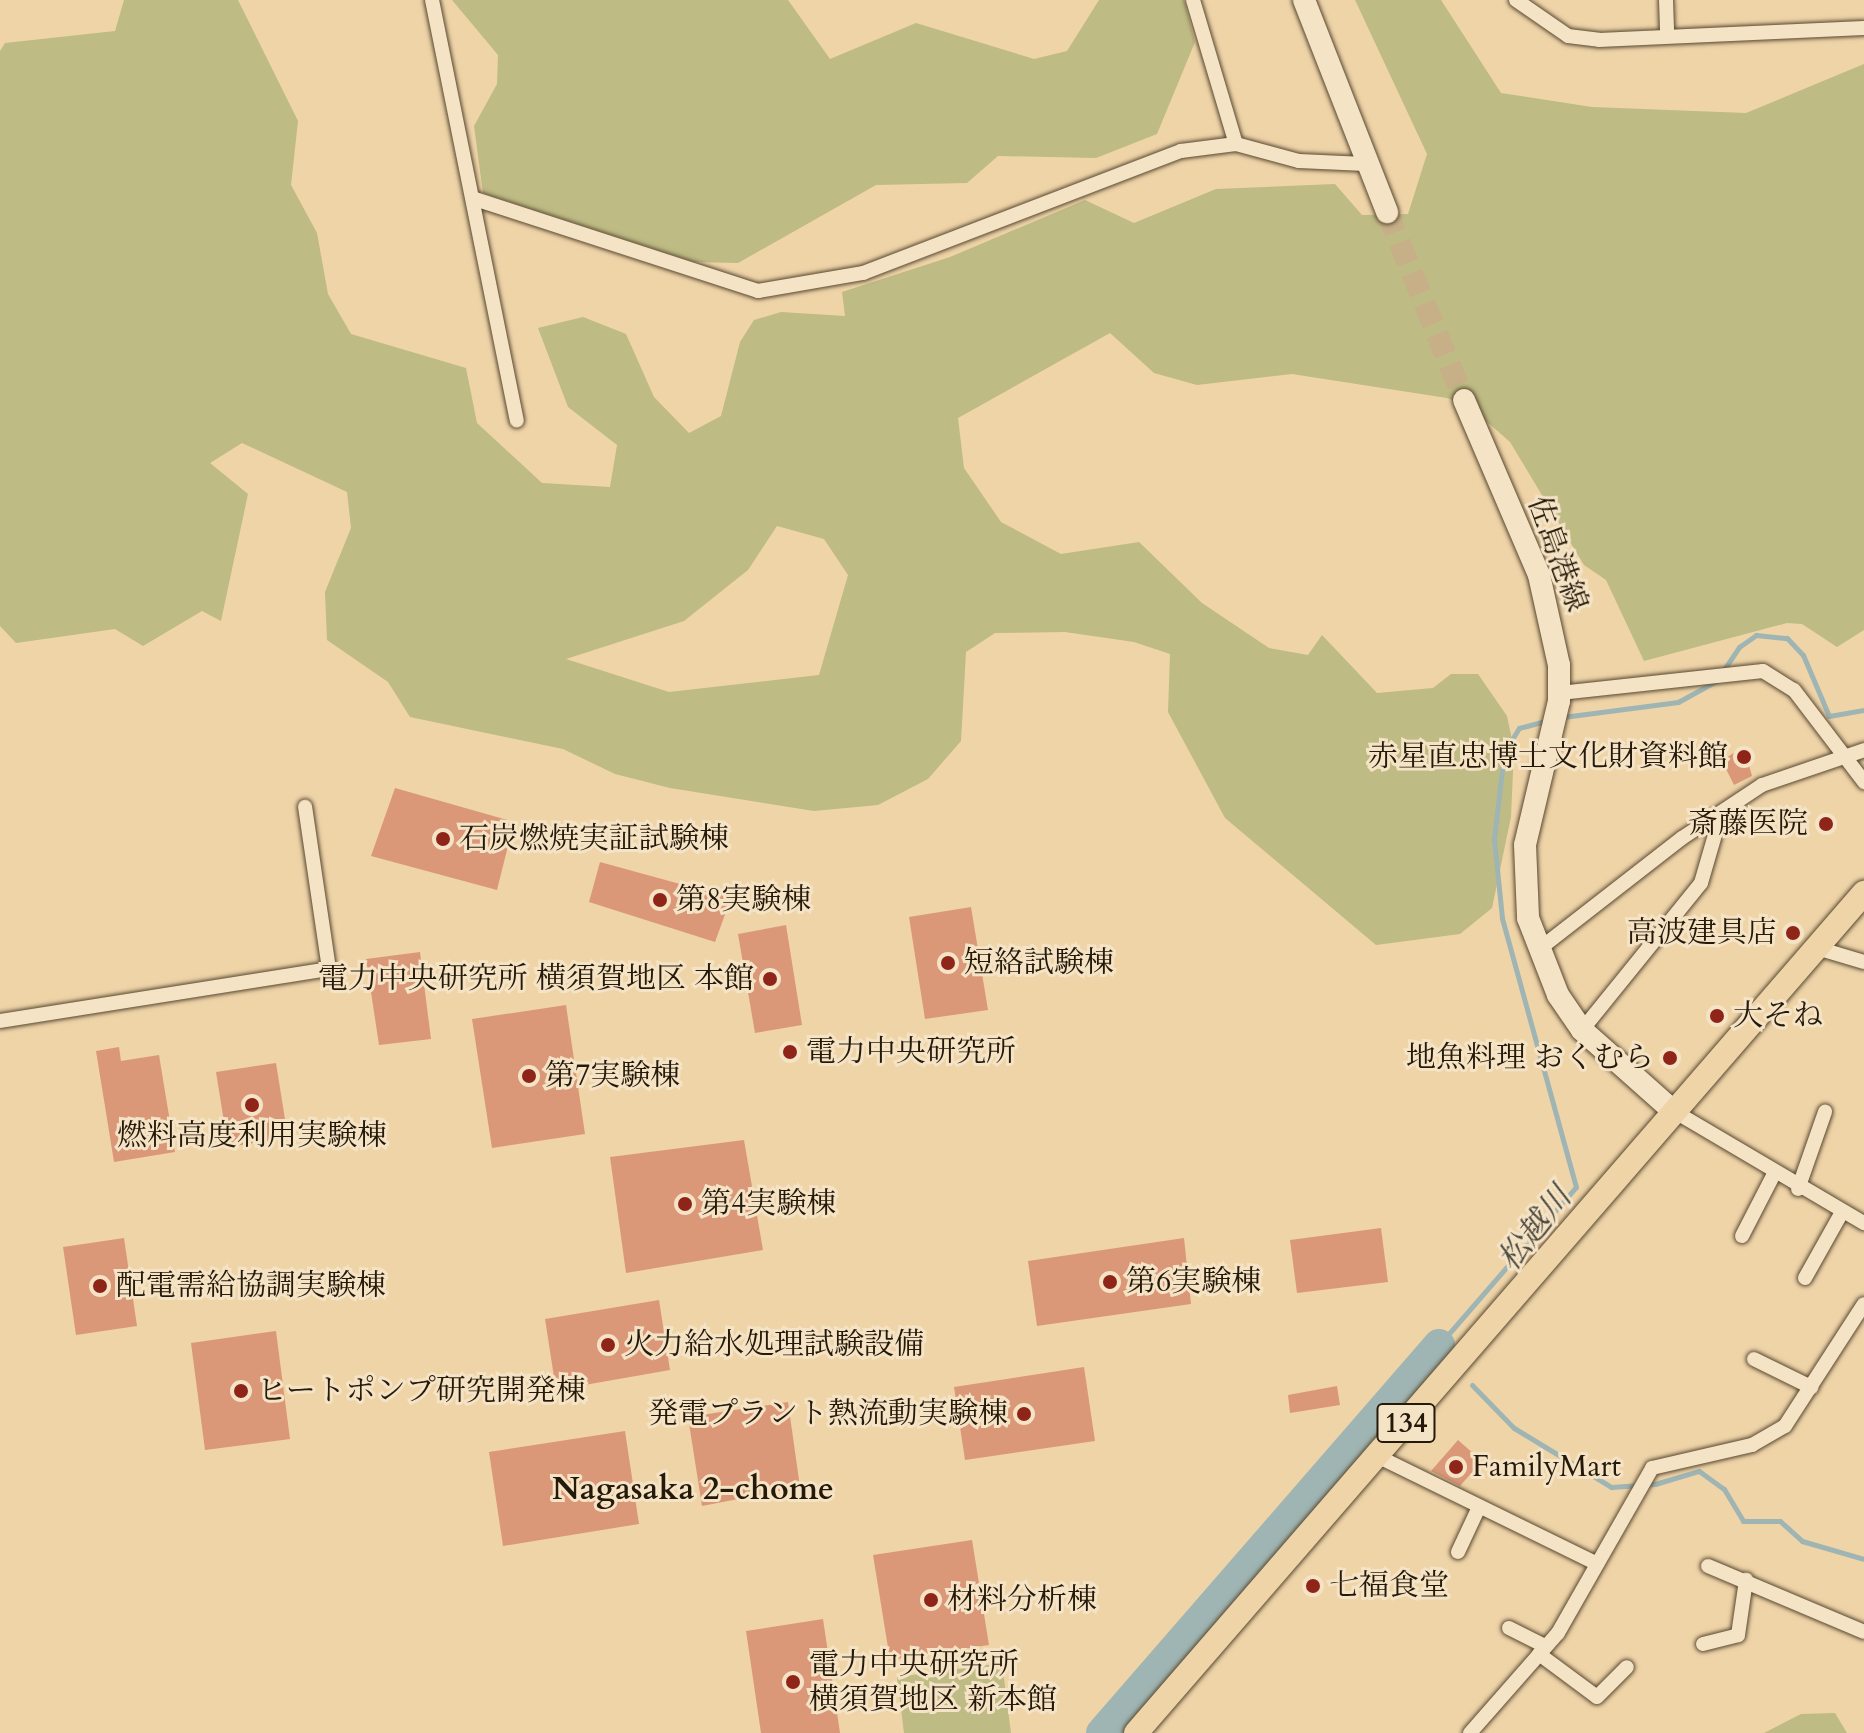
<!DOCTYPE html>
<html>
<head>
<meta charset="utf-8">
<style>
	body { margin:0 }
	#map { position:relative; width:1864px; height:1733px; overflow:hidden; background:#efd4a8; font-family:Cardo,"Noto Serif JP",serif }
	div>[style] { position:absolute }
	.green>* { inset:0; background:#bebb84 }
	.stream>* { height:5px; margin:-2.5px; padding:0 2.5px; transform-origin:2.5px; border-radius:2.5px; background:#9fb5b3 }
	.river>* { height:32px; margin:-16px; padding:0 16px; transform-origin:16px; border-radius:16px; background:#9fb5b3 }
	.building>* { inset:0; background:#db9878 }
	.secondary-tunnel>* { height:22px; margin-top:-11px; transform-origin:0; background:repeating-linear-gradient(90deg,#c7af88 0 22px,transparent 0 33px) }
	.roads { filter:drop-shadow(0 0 2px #584831) drop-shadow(0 0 2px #584831) }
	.minor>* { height:14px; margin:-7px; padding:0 7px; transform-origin:7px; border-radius:7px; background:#f5e3c6 }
	.secondary>* { height:22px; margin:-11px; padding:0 11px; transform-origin:11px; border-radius:11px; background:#f5e3c6 }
	.trunk>* { height:24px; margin:-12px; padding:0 12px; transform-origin:12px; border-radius:12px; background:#efd4a8 }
	.dots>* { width:22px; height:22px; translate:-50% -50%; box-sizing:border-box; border:4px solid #f5e3c6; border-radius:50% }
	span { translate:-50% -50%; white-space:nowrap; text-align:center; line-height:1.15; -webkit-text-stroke:6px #f5e3c6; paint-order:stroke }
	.shield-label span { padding:2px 6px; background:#f5e3c6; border:2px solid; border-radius:6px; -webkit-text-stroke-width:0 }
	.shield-label { font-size:28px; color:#251909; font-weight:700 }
	.street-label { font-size:30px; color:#251909 }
	.poi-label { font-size:30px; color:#251909 }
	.right { translate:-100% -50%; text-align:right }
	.left { translate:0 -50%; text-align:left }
	.water-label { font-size:32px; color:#4a483c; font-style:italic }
	.neighbourhood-label { font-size:32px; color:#251909; font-weight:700 }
</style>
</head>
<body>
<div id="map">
	<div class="green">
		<i style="clip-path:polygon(evenodd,124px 0,238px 0,298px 121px,291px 185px,317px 233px,328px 294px,351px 334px,466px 368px,477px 423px,542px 483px,610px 487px,617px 445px,568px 407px,538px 328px,583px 317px,626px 334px,654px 397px,689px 433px,721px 416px,740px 342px,754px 320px,781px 312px,845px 316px,842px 292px,950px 257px,1085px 200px,1134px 223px,1216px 189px,1335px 184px,1362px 215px,1408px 214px,1427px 154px,1355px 0,1441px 0,1501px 93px,1592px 107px,1746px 113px,1864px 64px,1864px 630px,1837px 647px,1802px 624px,1787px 623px,1644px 661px,1606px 580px,1584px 565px,1510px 442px,1469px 406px,1447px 398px,1292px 374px,1197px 385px,1154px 373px,1110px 333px,958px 418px,964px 468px,1001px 522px,1061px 554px,1139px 542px,1202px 603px,1269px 648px,1308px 655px,1322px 635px,1377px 693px,1433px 688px,1451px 674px,1478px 674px,1507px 716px,1514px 749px,1511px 817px,1492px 908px,1460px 934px,1376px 945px,1225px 818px,1168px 712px,1170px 654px,1134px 642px,1065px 632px,995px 633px,966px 652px,961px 741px,928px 779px,878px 805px,814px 811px,670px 788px,615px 774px,563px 749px,410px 717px,388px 682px,327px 640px,325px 592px,351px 528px,347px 492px,242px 443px,210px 463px,248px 494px,221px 621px,202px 611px,143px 646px,115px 629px,16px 643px,0 626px,0 51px,5px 43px,115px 31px,124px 0,777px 526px,824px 539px,848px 575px,819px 675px,669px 692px,566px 659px,684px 621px,748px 570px,777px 526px)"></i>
		<i style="clip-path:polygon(452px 0,788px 0,830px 59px,916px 23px,1034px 59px,1067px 51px,1099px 0,1184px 0,1195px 42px,1157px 134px,1096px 158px,998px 156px,967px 183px,876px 185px,738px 263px,694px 262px,483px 193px,474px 126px,497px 84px,498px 55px)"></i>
		<i style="clip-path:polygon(1002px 1663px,1011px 1733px,904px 1733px,897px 1677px)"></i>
		<i style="clip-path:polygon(1835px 1713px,1847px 1733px,1764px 1733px,1801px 1714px)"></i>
	</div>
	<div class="stream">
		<i style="left:1723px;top:671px;width:29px;rotate:-56deg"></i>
		<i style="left:1739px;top:647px;width:21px;rotate:-35deg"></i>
		<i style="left:1756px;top:635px;width:31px;rotate:6deg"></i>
		<i style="left:1787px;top:638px;width:23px;rotate:47deg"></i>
		<i style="left:1803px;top:655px;width:66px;rotate:66.9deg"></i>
		<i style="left:1829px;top:716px;width:36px;rotate:-10deg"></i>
		<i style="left:1563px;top:717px;width:116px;rotate:-7.4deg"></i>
		<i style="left:1678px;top:702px;width:46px;rotate:-28.8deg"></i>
		<i style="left:1445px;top:1352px;width:9px;rotate:-131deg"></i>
		<i style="left:1439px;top:1345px;width:209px;rotate:-49.1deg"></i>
		<i style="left:1576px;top:1187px;width:279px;rotate:-105.4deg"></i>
		<i style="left:1502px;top:918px;width:79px;rotate:-95.8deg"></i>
		<i style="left:1494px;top:839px;width:88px;rotate:-83.4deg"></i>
		<i style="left:1504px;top:752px;width:28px;rotate:-58deg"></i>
		<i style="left:1519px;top:728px;width:31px;rotate:-15deg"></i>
		<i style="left:1472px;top:1385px;width:60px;rotate:45.7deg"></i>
		<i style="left:1514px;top:1428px;width:114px;rotate:31.3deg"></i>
		<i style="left:1611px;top:1487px;width:44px;rotate:-3.9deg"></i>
		<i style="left:1655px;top:1484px;width:46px;rotate:-16.5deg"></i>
		<i style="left:1699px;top:1471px;width:31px;rotate:36deg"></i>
		<i style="left:1724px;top:1489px;width:37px;rotate:59deg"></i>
		<i style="left:1743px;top:1521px;width:37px"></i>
		<i style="left:1780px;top:1521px;width:30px;rotate:42deg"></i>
		<i style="left:1802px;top:1541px;width:65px;rotate:16.2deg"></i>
	</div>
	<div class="river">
		<i style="left:1102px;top:1733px;width:514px;rotate:-49.02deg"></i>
	</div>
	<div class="building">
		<i style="clip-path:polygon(1739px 749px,1745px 751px,1752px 776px,1734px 785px,1722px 761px)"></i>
		<i style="clip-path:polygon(395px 788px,514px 822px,497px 890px,371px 856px)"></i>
		<i style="clip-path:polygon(600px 862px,731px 898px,715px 942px,589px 902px)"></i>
		<i style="clip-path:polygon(971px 907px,988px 1010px,925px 1019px,909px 917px)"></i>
		<i style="clip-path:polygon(786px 925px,802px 1025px,755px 1033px,738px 934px)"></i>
		<i style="clip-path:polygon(420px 952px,431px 1039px,379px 1045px,366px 959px)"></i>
		<i style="clip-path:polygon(566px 1005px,585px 1134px,492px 1148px,472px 1019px)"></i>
		<i style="clip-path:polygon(119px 1047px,121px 1061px,159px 1055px,175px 1152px,114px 1162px,96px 1051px)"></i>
		<i style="clip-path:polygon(276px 1063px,288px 1138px,228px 1147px,216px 1072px)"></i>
		<i style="clip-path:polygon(744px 1140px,763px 1250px,626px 1273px,610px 1157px)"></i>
		<i style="clip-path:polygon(1381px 1228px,1388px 1282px,1297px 1293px,1290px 1240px)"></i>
		<i style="clip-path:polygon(124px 1238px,137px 1326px,76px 1335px,63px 1247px)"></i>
		<i style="clip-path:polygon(1184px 1238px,1191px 1304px,1037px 1326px,1028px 1261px)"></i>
		<i style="clip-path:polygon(659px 1300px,670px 1370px,556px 1390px,545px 1319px)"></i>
		<i style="clip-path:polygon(276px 1331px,290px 1439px,205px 1450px,191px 1343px)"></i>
		<i style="clip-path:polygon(1084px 1367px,1095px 1441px,965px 1460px,954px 1387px)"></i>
		<i style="clip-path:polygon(1337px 1386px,1340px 1405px,1290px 1413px,1288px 1395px)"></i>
		<i style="clip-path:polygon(788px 1402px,800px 1487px,702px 1506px,688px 1417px)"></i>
		<i style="clip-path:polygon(625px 1431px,639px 1524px,503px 1546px,489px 1452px)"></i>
		<i style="clip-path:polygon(1458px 1440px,1482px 1461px,1460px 1486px,1431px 1471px)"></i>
		<i style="clip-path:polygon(972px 1540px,989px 1645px,890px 1660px,873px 1555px)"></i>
		<i style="clip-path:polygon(823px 1619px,840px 1733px,761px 1733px,746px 1631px)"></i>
	</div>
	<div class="secondary-tunnel">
		<i style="left:1387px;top:212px;width:203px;rotate:67.7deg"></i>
	</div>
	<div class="roads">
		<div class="minor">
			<i style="left:432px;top:0;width:429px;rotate:78.6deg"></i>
			<i style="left:1193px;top:0;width:150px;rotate:73.4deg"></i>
			<i style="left:1516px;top:0;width:63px;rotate:34.7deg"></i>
			<i style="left:1568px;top:36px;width:31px;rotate:7deg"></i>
			<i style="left:1599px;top:40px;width:265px;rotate:-2.6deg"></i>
			<i style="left:1666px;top:0;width:36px;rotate:88deg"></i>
			<i style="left:475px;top:199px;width:298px;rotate:18deg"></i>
			<i style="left:758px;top:291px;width:107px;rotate:-9.7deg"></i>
			<i style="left:863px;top:273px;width:341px;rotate:-21deg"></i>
			<i style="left:1181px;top:151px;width:55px;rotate:-7.3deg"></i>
			<i style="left:1236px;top:144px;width:65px;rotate:15.1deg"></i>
			<i style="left:1299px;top:161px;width:67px;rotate:2.6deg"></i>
			<i style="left:1560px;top:693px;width:204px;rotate:-6.2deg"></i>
			<i style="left:1763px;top:671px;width:36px;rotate:32deg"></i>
			<i style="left:1794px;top:690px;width:116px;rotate:52.7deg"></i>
			<i style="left:1817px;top:948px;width:49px;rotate:16.6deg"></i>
			<i style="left:1538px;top:950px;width:182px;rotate:-37.9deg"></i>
			<i style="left:1682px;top:838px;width:96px;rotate:-33.5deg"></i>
			<i style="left:1762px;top:785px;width:108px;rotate:-18.9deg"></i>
			<i style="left:0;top:1021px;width:333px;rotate:-9deg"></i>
			<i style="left:329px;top:969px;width:164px;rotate:-98.4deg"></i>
			<i style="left:1582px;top:1030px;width:189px;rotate:-51deg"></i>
			<i style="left:1701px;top:883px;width:72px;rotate:-73.8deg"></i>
			<i style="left:1672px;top:1110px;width:223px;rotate:30.5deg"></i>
			<i style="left:1798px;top:1189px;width:82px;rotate:-70.7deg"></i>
			<i style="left:1742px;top:1236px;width:70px;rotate:-62.7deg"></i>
			<i style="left:1805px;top:1278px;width:76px;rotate:-60.7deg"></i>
			<i style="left:1754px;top:1359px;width:64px;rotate:26.2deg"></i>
			<i style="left:1377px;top:1456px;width:245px;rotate:26.1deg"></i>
			<i style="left:1458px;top:1552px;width:50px;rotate:-65deg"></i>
			<i style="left:1708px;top:1566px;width:169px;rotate:22.9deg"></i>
			<i style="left:1509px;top:1628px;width:40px;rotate:26.6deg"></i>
			<i style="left:1703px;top:1644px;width:36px;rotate:-14deg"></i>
			<i style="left:1738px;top:1635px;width:56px;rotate:-81.7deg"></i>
			<i style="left:1539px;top:1654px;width:72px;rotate:36.6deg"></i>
			<i style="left:1597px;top:1697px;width:42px;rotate:-45deg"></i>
			<i style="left:1470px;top:1733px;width:133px;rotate:-48.7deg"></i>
			<i style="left:1558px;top:1633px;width:190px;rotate:-60.3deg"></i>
			<i style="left:1652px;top:1468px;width:103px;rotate:-13deg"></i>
			<i style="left:1752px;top:1445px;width:38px;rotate:-30deg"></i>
			<i style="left:1785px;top:1426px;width:145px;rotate:-57.1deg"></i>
		</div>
		<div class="secondary">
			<i style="left:1304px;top:0;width:228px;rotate:68.6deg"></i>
			<i style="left:1464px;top:400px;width:190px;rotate:66.8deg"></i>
			<i style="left:1539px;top:575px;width:92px;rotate:77.5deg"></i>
			<i style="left:1559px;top:665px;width:36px;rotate:90deg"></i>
			<i style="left:1559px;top:701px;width:148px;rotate:103.3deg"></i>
			<i style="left:1525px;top:845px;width:73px;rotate:87.6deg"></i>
			<i style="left:1528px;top:918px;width:83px;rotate:68.7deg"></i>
			<i style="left:1558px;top:995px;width:42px;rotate:55.6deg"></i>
			<i style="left:1582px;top:1030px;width:120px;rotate:41.6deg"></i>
		</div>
		<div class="trunk">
			<i style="left:1136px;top:1733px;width:1112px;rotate:-49.09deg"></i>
		</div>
	</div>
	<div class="dots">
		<i style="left:1744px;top:757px;background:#8f2418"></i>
		<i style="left:1826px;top:824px;background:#8f2418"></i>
		<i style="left:443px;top:839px;background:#8f2418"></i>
		<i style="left:660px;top:900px;background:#8f2418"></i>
		<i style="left:1793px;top:933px;background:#8f2418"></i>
		<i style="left:948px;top:963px;background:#8f2418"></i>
		<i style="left:770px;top:979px;background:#8f2418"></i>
		<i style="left:1717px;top:1016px;background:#8f2418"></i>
		<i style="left:790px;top:1052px;background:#8f2418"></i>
		<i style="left:1670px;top:1058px;background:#8f2418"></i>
		<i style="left:529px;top:1076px;background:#8f2418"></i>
		<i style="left:252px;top:1105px;background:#8f2418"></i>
		<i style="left:685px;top:1204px;background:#8f2418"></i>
		<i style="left:1110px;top:1282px;background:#8f2418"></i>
		<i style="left:100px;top:1286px;background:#8f2418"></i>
		<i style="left:608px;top:1345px;background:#8f2418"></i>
		<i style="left:241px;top:1391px;background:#8f2418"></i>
		<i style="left:1024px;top:1414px;background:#8f2418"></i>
		<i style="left:1456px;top:1467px;background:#8f2418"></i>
		<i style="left:1313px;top:1586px;background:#8f2418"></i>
		<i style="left:931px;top:1600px;background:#8f2418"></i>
		<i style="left:793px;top:1682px;background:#8f2418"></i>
	</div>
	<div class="shield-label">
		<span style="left:1406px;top:1423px">134</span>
	</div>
	<div class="street-label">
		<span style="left:1557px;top:554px;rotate:70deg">佐島港線</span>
	</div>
	<div class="poi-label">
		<span class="right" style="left:1728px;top:757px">赤星直忠博士文化財資料館</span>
		<span class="right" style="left:1808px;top:824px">斎藤医院</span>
		<span class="left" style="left:459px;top:839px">石炭燃焼実証試験棟</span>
		<span class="left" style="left:676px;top:900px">第8実験棟</span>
		<span class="right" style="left:1777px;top:933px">高波建具店</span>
		<span class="left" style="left:964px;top:963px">短絡試験棟</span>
		<span class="right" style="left:754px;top:979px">電力中央研究所 横須賀地区 本館</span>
		<span class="left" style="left:1733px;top:1016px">大そね</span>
		<span class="left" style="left:806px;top:1052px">電力中央研究所</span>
		<span class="right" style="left:1654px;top:1058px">地魚料理 おくむら</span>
		<span class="left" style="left:545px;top:1076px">第7実験棟</span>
		<span style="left:252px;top:1136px">燃料高度利用実験棟</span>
		<span class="left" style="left:701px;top:1204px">第4実験棟</span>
		<span class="left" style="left:1126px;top:1282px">第6実験棟</span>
		<span class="left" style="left:116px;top:1286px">配電需給協調実験棟</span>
		<span class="left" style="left:624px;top:1345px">火力給水処理試験設備</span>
		<span class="left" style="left:257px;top:1391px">ヒートポンプ研究開発棟</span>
		<span class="right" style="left:1008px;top:1414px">発電プラント熱流動実験棟</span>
		<span class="left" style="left:1472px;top:1467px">FamilyMart</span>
		<span class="left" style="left:1329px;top:1586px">七福食堂</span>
		<span class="left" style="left:947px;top:1600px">材料分析棟</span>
		<span class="left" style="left:809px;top:1682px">電力中央研究所<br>横須賀地区 新本館</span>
	</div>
	<div class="water-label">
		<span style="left:1535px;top:1229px;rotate:-52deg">松越川</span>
	</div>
	<div class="neighbourhood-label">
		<span style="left:693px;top:1489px">Nagasaka 2-chome</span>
	</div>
</div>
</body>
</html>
